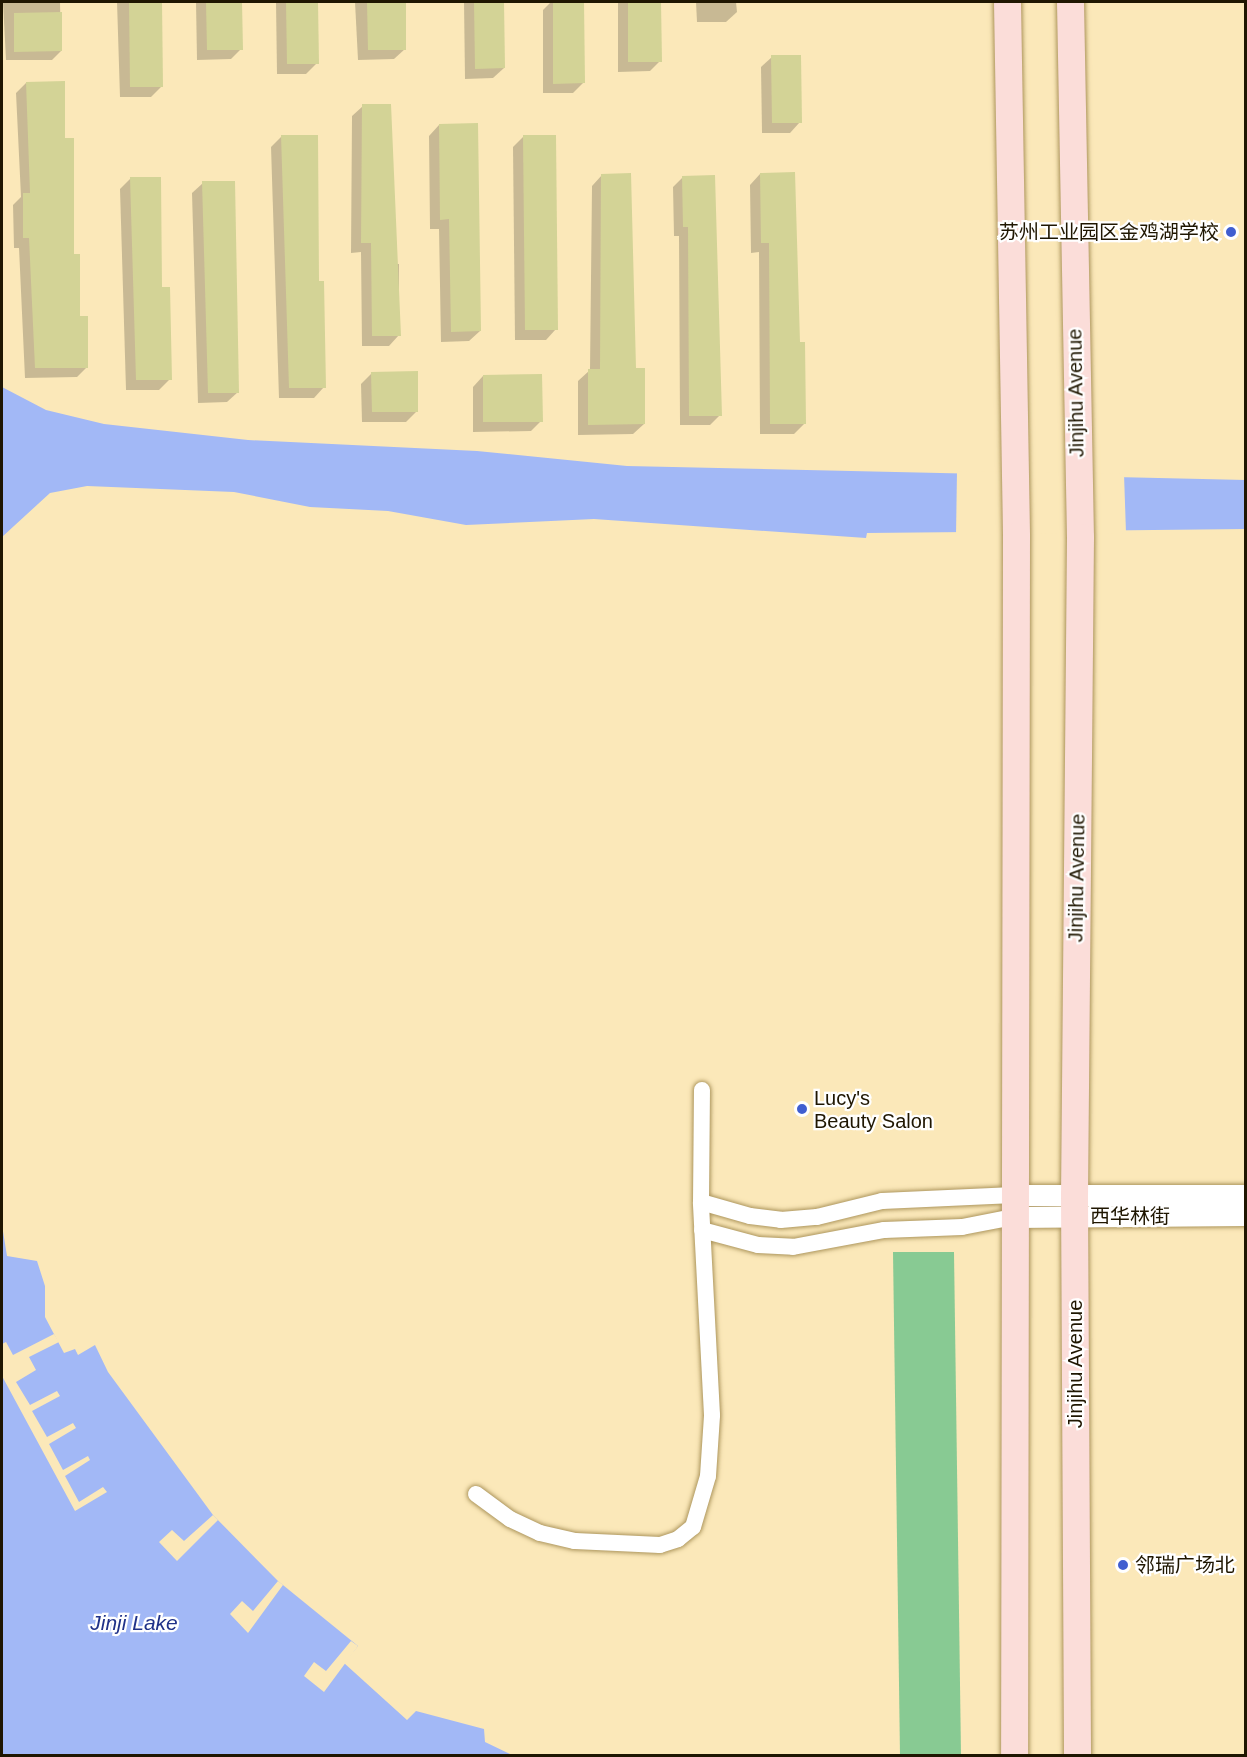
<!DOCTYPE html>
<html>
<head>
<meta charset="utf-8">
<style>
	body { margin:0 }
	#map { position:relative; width:1247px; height:1757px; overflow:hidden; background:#fbe8b9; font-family:Arial,"Noto Sans SC",sans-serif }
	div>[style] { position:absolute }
	.green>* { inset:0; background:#88ca93 }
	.water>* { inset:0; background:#a2b8f6 }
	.pier>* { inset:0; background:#fbe8b9 }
	.shadow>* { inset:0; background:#0003 }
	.building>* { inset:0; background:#d3d396 }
	.roads { filter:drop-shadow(0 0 2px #ad965d) drop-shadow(0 0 2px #ad965d) }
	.minor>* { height:16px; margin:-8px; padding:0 8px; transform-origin:8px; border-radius:8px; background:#fff }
	.tertiary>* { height:21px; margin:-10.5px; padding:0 10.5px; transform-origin:10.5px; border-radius:10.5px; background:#fff }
	.primary>* { height:27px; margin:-13.5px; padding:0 13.5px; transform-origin:13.5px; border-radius:13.5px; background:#fbddd9 }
	.dots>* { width:16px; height:16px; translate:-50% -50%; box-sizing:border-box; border:3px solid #fff; border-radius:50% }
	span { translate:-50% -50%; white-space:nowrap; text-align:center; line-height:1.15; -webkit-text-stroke:4.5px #fff; paint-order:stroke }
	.poi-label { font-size:20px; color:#1f1601 }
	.right { translate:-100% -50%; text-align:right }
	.left { translate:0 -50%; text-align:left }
	.street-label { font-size:20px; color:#1f1601 }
	.water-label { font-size:21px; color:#203289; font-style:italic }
	.frame { position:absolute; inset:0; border:3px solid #1f1601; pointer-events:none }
</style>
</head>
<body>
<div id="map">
	<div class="green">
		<i style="clip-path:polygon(893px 1252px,954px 1252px,961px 1755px,900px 1755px)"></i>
	</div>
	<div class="water">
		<i style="clip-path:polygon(2px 387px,46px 410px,104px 424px,248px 440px,477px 451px,627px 466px,1246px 480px,1245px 529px,867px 533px,866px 538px,594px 519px,466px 525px,388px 511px,310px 507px,234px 492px,87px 486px,50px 493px,2px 537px)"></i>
		<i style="clip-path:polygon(2px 1225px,7px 1256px,37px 1261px,45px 1286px,45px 1317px,64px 1353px,75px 1349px,78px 1355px,95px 1345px,108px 1372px,213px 1515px,278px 1581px,358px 1646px,344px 1663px,407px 1720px,416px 1711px,484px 1729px,485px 1742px,512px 1755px,2px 1755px)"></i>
	</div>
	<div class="pier">
		<i style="clip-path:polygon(957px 471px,1124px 474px,1126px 533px,956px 535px)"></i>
		<i style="clip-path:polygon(54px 1334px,59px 1342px,29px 1357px,36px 1370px,16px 1382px,30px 1405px,57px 1391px,60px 1396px,32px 1411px,47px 1437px,73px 1423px,76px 1428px,49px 1444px,63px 1470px,88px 1456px,90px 1460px,65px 1476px,79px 1502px,103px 1487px,107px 1492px,75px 1511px,2px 1376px,2px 1344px,6px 1342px,13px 1355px)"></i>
		<i style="clip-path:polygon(213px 1515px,218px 1520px,177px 1561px,159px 1542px,172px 1530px,184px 1541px)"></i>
		<i style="clip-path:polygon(278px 1581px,283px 1585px,248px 1633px,230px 1614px,242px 1601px,253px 1611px)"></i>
		<i style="clip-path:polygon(351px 1641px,358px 1646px,324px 1692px,304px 1676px,314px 1662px,326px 1671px)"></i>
	</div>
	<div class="shadow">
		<i style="clip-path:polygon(3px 2px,60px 2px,61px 51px,52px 60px,6px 60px)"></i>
		<i style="clip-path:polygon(117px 2px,161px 2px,162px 86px,151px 97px,120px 97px)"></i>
		<i style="clip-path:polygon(196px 2px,240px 2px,241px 49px,231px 59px,197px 60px)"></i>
		<i style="clip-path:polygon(276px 2px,316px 2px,317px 63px,306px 74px,277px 74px)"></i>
		<i style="clip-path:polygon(355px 2px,404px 2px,405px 49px,394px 59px,358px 60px)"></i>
		<i style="clip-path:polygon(464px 2px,503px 2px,504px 68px,493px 78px,465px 79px)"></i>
		<i style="clip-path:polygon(551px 2px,582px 2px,583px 83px,573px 93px,543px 93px,543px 10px)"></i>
		<i style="clip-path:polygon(618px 2px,660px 2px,660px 61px,650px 71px,618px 72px)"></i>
		<i style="clip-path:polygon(696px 2px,736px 2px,737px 12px,726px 22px,697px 22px)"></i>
		<i style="clip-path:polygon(772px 57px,800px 122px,790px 133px,762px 133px,761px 67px)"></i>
		<i style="clip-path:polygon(26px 83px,64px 140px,79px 318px,87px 367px,77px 377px,25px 378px,19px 248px,14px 248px,13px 205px,21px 197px,16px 93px)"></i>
		<i style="clip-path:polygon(363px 106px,395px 264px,399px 264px,399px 335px,389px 346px,362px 346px,361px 252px,351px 253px,352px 116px)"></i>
		<i style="clip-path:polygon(439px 125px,480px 331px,469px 341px,441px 342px,439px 229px,430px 229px,429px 136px)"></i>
		<i style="clip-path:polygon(282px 136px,324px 387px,314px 398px,279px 398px,271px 147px)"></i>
		<i style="clip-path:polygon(524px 136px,556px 329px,546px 340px,515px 340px,513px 147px)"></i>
		<i style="clip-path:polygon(760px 174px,798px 344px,805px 423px,794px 434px,760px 434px,759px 252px,751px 253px,750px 185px)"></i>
		<i style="clip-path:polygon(602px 175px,644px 424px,633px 434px,578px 435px,578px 381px,590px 370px,592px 186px)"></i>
		<i style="clip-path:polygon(683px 177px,720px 415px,710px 425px,680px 425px,679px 236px,674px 236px,673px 187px)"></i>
		<i style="clip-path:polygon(131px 178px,161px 289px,170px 379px,159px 390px,126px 390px,120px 189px)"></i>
		<i style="clip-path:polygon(203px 183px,238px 392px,227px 402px,198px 403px,192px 193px)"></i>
		<i style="clip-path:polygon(372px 373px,417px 411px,406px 422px,362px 422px,361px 384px)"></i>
		<i style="clip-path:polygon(483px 376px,541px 421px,531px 431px,473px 432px,473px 387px)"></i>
	</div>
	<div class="building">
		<i style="clip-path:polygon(129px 2px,162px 2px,163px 87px,130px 87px)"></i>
		<i style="clip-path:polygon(206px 2px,242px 2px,243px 50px,207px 50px)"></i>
		<i style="clip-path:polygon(286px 2px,318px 2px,319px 64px,287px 64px)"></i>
		<i style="clip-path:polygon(367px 2px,406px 2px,406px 50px,368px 50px)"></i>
		<i style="clip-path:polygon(474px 2px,504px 2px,505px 68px,475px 69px)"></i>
		<i style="clip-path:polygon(553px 2px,584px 2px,585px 83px,553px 84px)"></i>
		<i style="clip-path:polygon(628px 2px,661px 2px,662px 62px,628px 62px)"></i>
		<i style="clip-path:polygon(62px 12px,62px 51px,14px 52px,14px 13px)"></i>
		<i style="clip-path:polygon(771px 55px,801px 55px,802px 123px,772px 123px)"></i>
		<i style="clip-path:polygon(65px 81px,65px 138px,74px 138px,74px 254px,80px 254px,80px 316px,88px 316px,88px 368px,35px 368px,29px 238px,23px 238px,23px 193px,30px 193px,26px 82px)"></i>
		<i style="clip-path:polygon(362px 104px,391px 104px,401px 336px,372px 336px,371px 243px,361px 243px)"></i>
		<i style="clip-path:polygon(478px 123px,481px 331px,451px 332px,449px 219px,440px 220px,439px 124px)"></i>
		<i style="clip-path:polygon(281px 135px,318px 135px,319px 281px,324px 281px,326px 388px,289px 388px)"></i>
		<i style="clip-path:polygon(523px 135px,556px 135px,558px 330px,525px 330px)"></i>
		<i style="clip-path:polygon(795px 172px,800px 342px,805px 342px,806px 424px,770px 424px,769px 243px,761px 243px,760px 173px)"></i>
		<i style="clip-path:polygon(631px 173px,636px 368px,645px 368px,645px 424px,588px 425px,588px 369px,600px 369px,601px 174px)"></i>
		<i style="clip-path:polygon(715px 175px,722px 416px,689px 416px,688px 227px,683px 227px,682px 176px)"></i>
		<i style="clip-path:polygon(130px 177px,161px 177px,162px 287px,170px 287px,172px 380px,136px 380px)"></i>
		<i style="clip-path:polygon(202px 181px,235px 181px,239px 393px,208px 393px)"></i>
		<i style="clip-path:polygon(418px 371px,418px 412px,372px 412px,371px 372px)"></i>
		<i style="clip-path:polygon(542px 374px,543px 422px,483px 422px,483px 375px)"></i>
	</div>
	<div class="roads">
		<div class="minor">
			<i style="left:701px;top:1202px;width:51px;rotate:15.9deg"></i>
			<i style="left:750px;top:1216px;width:31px;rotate:7deg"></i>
			<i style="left:781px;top:1220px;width:36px;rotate:-5deg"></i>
			<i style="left:817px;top:1217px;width:67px;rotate:-13.8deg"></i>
			<i style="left:882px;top:1201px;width:132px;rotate:-2.6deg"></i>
			<i style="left:702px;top:1230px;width:58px;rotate:15deg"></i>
			<i style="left:758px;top:1245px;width:35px;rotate:3deg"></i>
			<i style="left:793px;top:1247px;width:93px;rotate:-10.6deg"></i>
			<i style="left:884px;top:1230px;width:78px;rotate:-2.2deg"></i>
			<i style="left:962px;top:1227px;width:53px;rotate:-10.9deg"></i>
			<i style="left:476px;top:1494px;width:42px;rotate:36.3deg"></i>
			<i style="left:510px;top:1519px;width:33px;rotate:25deg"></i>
			<i style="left:540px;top:1533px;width:36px;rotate:13deg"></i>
			<i style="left:575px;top:1541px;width:85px;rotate:2.7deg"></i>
			<i style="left:660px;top:1545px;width:19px;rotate:-18deg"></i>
			<i style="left:678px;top:1539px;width:19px;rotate:-39deg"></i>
			<i style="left:693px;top:1527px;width:53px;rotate:-73.6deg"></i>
			<i style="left:708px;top:1476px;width:61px;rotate:-86.2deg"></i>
			<i style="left:712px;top:1415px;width:213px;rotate:-93deg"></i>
			<i style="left:701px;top:1202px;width:112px;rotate:-89.5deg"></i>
		</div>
		<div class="tertiary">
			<i style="left:1014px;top:1195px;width:232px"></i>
			<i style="left:1014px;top:1217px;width:232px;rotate:-0.5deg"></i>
		</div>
		<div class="primary">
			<i style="left:1007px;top:2px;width:534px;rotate:89.03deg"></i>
			<i style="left:1016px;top:536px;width:1220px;rotate:90.09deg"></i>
			<i style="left:1070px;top:2px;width:535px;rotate:88.93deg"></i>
			<i style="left:1080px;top:537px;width:658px;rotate:90.52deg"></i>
			<i style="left:1074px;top:1195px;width:561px;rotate:89.69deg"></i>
		</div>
	</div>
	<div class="dots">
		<i style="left:1231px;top:232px;background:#405ed0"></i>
		<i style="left:802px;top:1109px;background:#405ed0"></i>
		<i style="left:1123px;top:1565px;background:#405ed0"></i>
	</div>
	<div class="poi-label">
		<span class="right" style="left:1219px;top:232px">苏州工业园区金鸡湖学校</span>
		<span class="left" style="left:814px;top:1110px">Lucy's<br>Beauty Salon</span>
		<span class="left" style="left:1135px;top:1565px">邻瑞广场北</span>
	</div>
	<div class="street-label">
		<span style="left:1076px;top:393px;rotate:-91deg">Jinjihu Avenue</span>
		<span style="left:1077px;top:878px;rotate:-89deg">Jinjihu Avenue</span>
		<span style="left:1130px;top:1216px">西华林街</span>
		<span style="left:1075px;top:1364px;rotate:-90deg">Jinjihu Avenue</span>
	</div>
	<div class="water-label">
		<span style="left:134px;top:1623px">Jinji Lake</span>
	</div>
	<div class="frame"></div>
</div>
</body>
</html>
